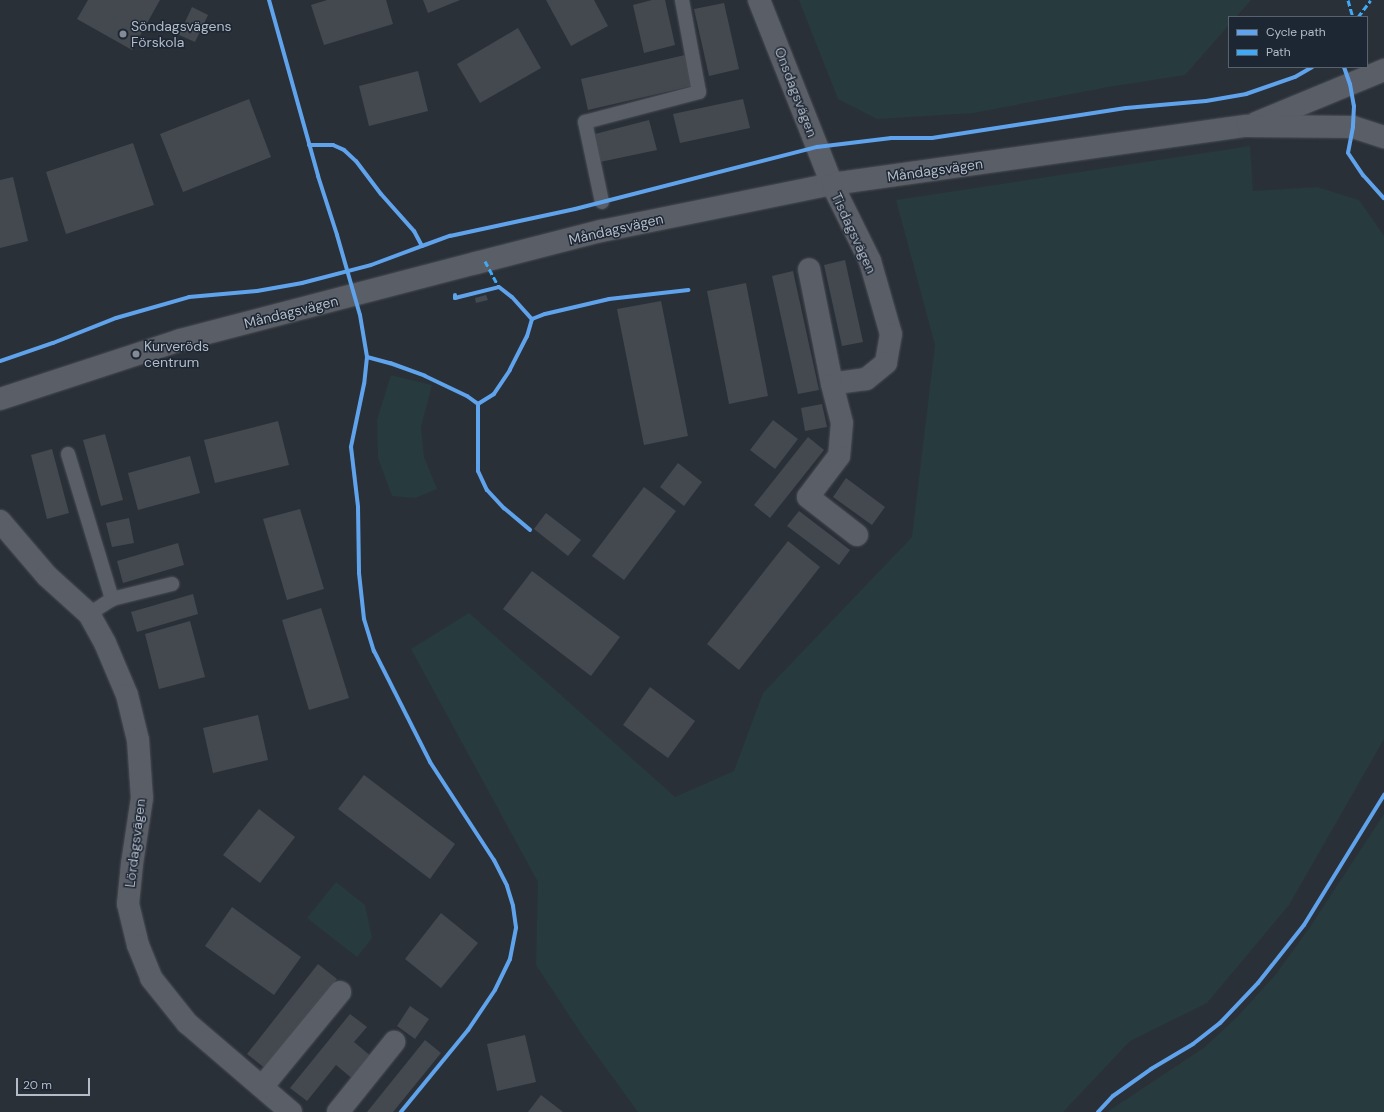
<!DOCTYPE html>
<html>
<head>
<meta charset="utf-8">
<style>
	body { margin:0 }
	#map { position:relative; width:1384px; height:1112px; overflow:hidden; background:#2a3038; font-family:"DM Sans",sans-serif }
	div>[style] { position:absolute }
	.green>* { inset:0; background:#273a3e }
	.building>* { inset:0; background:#444950 }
	.roads { filter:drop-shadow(0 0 1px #484c53) drop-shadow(0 0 1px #484c53) }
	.service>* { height:14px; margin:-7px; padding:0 7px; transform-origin:7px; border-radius:7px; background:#5a5e66 }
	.minor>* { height:22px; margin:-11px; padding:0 11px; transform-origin:11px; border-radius:11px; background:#5a5e66 }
	.quiet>* { height:3px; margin-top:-1.5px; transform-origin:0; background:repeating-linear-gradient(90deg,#3fa9f5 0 6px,transparent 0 9px) }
	.cycleway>* { height:4px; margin:-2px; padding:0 2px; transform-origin:2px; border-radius:2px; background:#60a3ed }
	.dots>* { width:11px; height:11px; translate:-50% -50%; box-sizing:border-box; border:2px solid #1d2633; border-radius:50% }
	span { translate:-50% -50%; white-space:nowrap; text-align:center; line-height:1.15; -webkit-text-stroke:3px #1d2633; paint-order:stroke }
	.poi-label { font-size:14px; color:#b4bcc9 }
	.left { translate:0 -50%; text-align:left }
	.street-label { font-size:14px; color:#b4bcc9 }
	.legend { position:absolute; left:1228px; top:16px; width:140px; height:52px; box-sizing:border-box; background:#1d2633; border:1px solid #59626f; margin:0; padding:5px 7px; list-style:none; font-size:12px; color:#b4bcc9 }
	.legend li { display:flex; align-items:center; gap:8px; height:20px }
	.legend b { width:20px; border:1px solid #59626f }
	.scale { position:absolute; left:16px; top:1078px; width:74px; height:18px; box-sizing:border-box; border:2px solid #b4bcc9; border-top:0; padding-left:5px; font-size:12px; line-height:14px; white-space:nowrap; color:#b4bcc9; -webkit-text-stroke:3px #1d2633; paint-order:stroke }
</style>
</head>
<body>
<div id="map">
	<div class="green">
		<i style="clip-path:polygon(799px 0,1251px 0,1236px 17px,1229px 17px,1229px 25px,1185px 75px,1108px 87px,974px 113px,877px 119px,838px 99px)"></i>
		<i style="clip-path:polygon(1250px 146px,1253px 191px,1317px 187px,1359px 200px,1384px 236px,1384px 739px,1289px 905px,1207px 1003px,1130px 1041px,1063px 1112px,638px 1112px,582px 1035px,536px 965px,538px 882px,411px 649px,469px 613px,675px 797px,734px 771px,763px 693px,912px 537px,935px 345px,896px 200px)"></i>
		<i style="clip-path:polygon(391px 375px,432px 385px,421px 427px,424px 457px,437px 489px,415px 498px,392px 496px,378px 458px,377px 420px)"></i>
		<i style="clip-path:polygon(1384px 814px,1384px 1112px,1107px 1112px,1205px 1047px,1238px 1016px,1276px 974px,1310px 927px)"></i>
		<i style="clip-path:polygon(336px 882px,365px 905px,372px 938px,357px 957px,307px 918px)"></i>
	</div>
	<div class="building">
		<i style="clip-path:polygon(88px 0,160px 0,132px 50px,77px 19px)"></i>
		<i style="clip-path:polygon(327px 0,386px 0,393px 24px,324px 45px,311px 5px)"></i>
		<i style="clip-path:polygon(423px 0,460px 0,428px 13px)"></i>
		<i style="clip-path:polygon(546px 0,594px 0,608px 26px,571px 46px)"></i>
		<i style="clip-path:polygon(652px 0,665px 0,675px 45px,644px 53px,633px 5px)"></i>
		<i style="clip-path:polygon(724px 3px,739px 69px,709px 76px,694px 9px)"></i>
		<i style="clip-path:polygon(192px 7px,208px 15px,195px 42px,179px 35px)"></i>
		<i style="clip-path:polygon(518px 28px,541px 68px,480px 103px,457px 64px)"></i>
		<i style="clip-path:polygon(685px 55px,692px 86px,588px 110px,581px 79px)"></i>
		<i style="clip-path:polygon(418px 71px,428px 111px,369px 126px,359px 86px)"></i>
		<i style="clip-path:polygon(249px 99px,271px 157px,183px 192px,160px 134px)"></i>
		<i style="clip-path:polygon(743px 99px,750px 128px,680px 143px,673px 114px)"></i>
		<i style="clip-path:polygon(649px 120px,657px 150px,600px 162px,595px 134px)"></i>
		<i style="clip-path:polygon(133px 143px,154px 205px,66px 234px,46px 172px)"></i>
		<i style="clip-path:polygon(13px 177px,28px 241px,0 248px,0 180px)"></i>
		<i style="clip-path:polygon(845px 260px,863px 342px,842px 346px,824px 265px)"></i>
		<i style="clip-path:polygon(793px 271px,819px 390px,798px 394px,772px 276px)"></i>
		<i style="clip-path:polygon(746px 283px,768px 396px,729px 404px,707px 291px)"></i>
		<i style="clip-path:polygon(486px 295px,488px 300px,476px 303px,475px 298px)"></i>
		<i style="clip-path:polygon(661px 301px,688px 436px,644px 445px,617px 309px)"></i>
		<i style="clip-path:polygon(822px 404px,827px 427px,805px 431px,801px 408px)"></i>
		<i style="clip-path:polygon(773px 420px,798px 439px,775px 469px,750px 450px)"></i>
		<i style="clip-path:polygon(278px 421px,289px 465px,215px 483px,204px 440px)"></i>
		<i style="clip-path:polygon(105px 434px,123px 500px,101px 506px,83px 440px)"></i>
		<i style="clip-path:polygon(808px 437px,824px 450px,770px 518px,754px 505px)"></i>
		<i style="clip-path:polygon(52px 449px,69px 513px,47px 519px,31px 455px)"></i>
		<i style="clip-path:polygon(190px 456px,200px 493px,138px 510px,128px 473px)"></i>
		<i style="clip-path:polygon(678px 463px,702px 482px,684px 506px,660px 487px)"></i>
		<i style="clip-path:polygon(846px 478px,885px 507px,872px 525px,833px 497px)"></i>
		<i style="clip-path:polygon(644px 487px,676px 511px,624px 580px,592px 556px)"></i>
		<i style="clip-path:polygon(300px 509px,324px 589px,287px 600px,263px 519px)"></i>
		<i style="clip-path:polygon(799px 511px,850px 550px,839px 565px,787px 526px)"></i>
		<i style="clip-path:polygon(546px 513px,581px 540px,568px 556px,534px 529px)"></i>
		<i style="clip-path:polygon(129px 518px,134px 543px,112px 547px,106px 523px)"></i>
		<i style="clip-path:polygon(788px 541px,820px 567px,739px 670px,707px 644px)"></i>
		<i style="clip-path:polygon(178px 543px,184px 565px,123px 583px,117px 561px)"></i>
		<i style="clip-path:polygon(532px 571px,620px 637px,591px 676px,503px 609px)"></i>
		<i style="clip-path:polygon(193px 594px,198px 614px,137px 632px,131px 612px)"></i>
		<i style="clip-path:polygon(321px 608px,349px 698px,309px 710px,282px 620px)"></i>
		<i style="clip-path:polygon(190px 621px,205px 677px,159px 689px,145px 634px)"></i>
		<i style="clip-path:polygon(650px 687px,695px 721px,668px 758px,623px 725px)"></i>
		<i style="clip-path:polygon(258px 715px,268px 760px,213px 773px,203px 728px)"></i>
		<i style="clip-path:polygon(364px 775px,455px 844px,430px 879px,338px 809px)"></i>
		<i style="clip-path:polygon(259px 809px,295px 837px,260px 883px,223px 855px)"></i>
		<i style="clip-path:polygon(232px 907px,301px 957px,274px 995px,205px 946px)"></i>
		<i style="clip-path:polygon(441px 913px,478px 943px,441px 988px,405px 959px)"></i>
		<i style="clip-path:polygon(318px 964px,337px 979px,266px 1069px,247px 1054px)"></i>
		<i style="clip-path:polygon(410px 1006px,429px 1019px,415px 1039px,397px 1026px)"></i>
		<i style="clip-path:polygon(350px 1014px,367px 1027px,354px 1042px,372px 1057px,354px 1080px,336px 1065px,307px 1101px,290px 1088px)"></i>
		<i style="clip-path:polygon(525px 1035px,536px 1082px,497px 1091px,487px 1044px)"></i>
		<i style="clip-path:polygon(425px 1040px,441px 1053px,393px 1112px,367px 1112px)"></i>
		<i style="clip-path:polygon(541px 1095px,563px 1112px,528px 1112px)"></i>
	</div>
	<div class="roads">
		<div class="service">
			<i style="left:602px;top:202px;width:82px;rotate:-102deg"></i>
			<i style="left:585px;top:122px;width:118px;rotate:-14.7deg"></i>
			<i style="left:699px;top:92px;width:94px;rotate:-100.5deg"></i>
			<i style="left:68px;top:454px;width:152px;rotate:73.1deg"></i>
			<i style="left:89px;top:614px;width:27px;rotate:-33deg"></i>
			<i style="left:112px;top:599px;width:62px;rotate:-14deg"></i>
		</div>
		<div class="minor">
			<i style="left:759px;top:0;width:198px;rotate:68.4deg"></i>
			<i style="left:832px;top:184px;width:86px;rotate:63.7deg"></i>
			<i style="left:870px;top:261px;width:76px;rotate:74deg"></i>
			<i style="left:891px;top:334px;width:29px;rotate:100deg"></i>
			<i style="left:886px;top:363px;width:26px;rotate:141deg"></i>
			<i style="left:866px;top:379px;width:34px;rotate:172deg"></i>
			<i style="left:832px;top:384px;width:117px;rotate:-101.3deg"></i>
			<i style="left:1256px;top:123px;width:139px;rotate:-22.5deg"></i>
			<i style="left:832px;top:384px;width:40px;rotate:75.6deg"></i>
			<i style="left:842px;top:423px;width:33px;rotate:95deg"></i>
			<i style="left:839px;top:456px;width:51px;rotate:127.1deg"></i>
			<i style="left:808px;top:497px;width:62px;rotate:37.8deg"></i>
			<i style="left:0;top:399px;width:189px;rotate:-18.1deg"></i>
			<i style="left:180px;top:340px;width:306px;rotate:-14.6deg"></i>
			<i style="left:476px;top:263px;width:129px;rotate:-14.4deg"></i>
			<i style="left:601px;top:231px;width:236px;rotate:-11.5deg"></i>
			<i style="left:832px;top:184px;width:419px;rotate:-8deg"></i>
			<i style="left:1247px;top:126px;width:106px;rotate:0.5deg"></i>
			<i style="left:1353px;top:127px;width:33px;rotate:18deg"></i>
			<i style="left:0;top:521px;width:72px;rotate:49.5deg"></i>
			<i style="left:47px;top:576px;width:57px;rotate:42.1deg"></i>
			<i style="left:89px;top:614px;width:33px;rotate:61deg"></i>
			<i style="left:105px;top:643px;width:56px;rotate:67.1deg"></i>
			<i style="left:127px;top:695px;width:46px;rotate:76.3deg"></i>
			<i style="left:138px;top:740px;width:58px;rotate:86.1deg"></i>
			<i style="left:142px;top:798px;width:67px;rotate:98.6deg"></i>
			<i style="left:132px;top:864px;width:40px;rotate:95.7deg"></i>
			<i style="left:128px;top:904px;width:42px;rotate:76.3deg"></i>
			<i style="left:138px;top:945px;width:35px;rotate:68deg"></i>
			<i style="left:151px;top:978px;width:58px;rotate:51.3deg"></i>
			<i style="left:187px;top:1023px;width:137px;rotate:40.6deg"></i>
			<i style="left:262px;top:1087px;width:123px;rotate:-50.6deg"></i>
			<i style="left:338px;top:1112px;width:90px;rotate:-51.3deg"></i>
		</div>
	</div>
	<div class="quiet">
		<i style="left:1348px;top:0;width:18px;rotate:74deg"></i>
		<i style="left:1358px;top:17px;width:21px;rotate:-53deg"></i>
		<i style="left:485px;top:261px;width:30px;rotate:62deg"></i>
	</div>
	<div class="cycleway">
		<i style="left:269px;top:0;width:183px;rotate:74.4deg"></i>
		<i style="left:318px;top:176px;width:62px;rotate:72.1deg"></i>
		<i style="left:337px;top:235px;width:83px;rotate:74deg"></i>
		<i style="left:360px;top:315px;width:43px;rotate:80.5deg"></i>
		<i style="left:367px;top:357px;width:27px;rotate:96deg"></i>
		<i style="left:364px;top:384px;width:64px;rotate:101.7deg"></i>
		<i style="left:351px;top:447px;width:60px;rotate:83.3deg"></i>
		<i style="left:358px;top:507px;width:66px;rotate:89.1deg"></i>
		<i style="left:359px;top:573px;width:46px;rotate:83.8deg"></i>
		<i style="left:364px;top:619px;width:34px;rotate:73deg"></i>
		<i style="left:374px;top:651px;width:124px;rotate:63.2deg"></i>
		<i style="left:430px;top:762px;width:117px;rotate:56.9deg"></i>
		<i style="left:494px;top:860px;width:29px;rotate:63deg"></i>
		<i style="left:507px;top:886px;width:21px;rotate:73deg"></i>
		<i style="left:513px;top:906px;width:22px;rotate:82deg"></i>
		<i style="left:516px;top:928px;width:32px;rotate:101deg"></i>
		<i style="left:510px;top:959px;width:34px;rotate:116deg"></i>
		<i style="left:495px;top:990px;width:48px;rotate:124deg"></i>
		<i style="left:468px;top:1030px;width:106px;rotate:129.3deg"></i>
		<i style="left:1344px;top:67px;width:18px;rotate:71deg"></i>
		<i style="left:1350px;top:84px;width:22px;rotate:80deg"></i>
		<i style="left:1354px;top:106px;width:21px;rotate:93deg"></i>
		<i style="left:1353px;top:127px;width:26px;rotate:101deg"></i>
		<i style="left:1348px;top:153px;width:27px;rotate:56deg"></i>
		<i style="left:1363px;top:175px;width:31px;rotate:48deg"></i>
		<i style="left:309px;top:145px;width:24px"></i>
		<i style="left:333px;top:145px;width:12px;rotate:24deg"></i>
		<i style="left:344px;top:150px;width:16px;rotate:43deg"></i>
		<i style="left:356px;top:161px;width:41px;rotate:52.9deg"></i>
		<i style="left:381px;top:194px;width:50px;rotate:48.3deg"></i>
		<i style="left:414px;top:231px;width:17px;rotate:62deg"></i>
		<i style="left:422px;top:246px;width:30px;rotate:-20deg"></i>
		<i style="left:450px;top:236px;width:128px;rotate:-12.2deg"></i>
		<i style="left:575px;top:209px;width:250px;rotate:-14.4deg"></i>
		<i style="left:817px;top:147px;width:75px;rotate:-6.9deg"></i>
		<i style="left:891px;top:138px;width:41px"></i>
		<i style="left:932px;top:138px;width:196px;rotate:-8.8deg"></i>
		<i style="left:1126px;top:108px;width:80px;rotate:-5deg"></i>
		<i style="left:1206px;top:101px;width:41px;rotate:-9.9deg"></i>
		<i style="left:1246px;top:94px;width:52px;rotate:-19.1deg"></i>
		<i style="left:1295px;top:77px;width:20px;rotate:-30deg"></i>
		<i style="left:455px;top:295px;width:3px;rotate:90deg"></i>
		<i style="left:455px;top:298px;width:45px;rotate:-14deg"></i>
		<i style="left:499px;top:287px;width:16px;rotate:38deg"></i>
		<i style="left:512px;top:297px;width:30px;rotate:48deg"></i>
		<i style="left:532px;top:319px;width:18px;rotate:106deg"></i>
		<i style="left:527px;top:336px;width:38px;rotate:117deg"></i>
		<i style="left:510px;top:370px;width:29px;rotate:124deg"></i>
		<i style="left:494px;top:394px;width:19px;rotate:148deg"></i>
		<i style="left:532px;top:319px;width:14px;rotate:-21deg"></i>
		<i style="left:545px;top:314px;width:66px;rotate:-13.2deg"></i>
		<i style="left:609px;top:299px;width:80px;rotate:-6.5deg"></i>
		<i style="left:367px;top:357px;width:24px;rotate:15deg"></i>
		<i style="left:390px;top:363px;width:37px;rotate:20deg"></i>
		<i style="left:425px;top:376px;width:47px;rotate:25.5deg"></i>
		<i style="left:467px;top:396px;width:14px;rotate:36deg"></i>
		<i style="left:478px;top:404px;width:67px;rotate:90deg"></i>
		<i style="left:478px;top:471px;width:21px;rotate:65deg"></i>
		<i style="left:487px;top:490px;width:25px;rotate:47deg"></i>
		<i style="left:504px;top:508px;width:34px;rotate:40deg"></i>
		<i style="left:0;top:361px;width:56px;rotate:-18.8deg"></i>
		<i style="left:53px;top:343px;width:68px;rotate:-21.6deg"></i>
		<i style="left:116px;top:318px;width:76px;rotate:-16deg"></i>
		<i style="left:189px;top:297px;width:68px;rotate:-5deg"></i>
		<i style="left:257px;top:291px;width:46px;rotate:-10.1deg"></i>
		<i style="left:302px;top:283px;width:71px;rotate:-14.6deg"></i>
		<i style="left:371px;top:265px;width:54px;rotate:-20.4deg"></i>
		<i style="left:1098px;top:1112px;width:22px;rotate:-47deg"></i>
		<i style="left:1113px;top:1096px;width:47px;rotate:-35.4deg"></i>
		<i style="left:1151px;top:1069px;width:49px;rotate:-30.8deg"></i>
		<i style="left:1193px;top:1044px;width:34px;rotate:-38deg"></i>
		<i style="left:1220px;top:1023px;width:55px;rotate:-46.5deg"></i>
		<i style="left:1258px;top:983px;width:74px;rotate:-51.6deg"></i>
		<i style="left:1304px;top:925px;width:153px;rotate:-58.4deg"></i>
	</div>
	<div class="dots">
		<i style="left:123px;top:34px;background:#848b96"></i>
		<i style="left:136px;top:354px;background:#848b96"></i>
	</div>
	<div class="poi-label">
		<span class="left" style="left:131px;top:34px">Söndagsvägens<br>Förskola</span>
		<span class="left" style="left:144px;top:354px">Kurveröds<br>centrum</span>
	</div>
	<div class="street-label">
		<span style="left:796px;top:92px;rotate:69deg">Onsdagsvägen</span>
		<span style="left:935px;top:170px;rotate:-8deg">Måndagsvägen</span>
		<span style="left:616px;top:229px;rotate:-13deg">Måndagsvägen</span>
		<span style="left:854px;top:233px;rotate:65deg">Tisdagsvägen</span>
		<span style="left:291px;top:312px;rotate:-14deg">Måndagsvägen</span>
		<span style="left:135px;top:843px;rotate:-83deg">Lördagsvägen</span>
	</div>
	<ul class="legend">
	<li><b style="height:5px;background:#60a3ed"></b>Cycle path</li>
	<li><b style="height:5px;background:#3fa9f5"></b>Path</li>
	</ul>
	<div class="scale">20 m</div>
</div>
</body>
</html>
